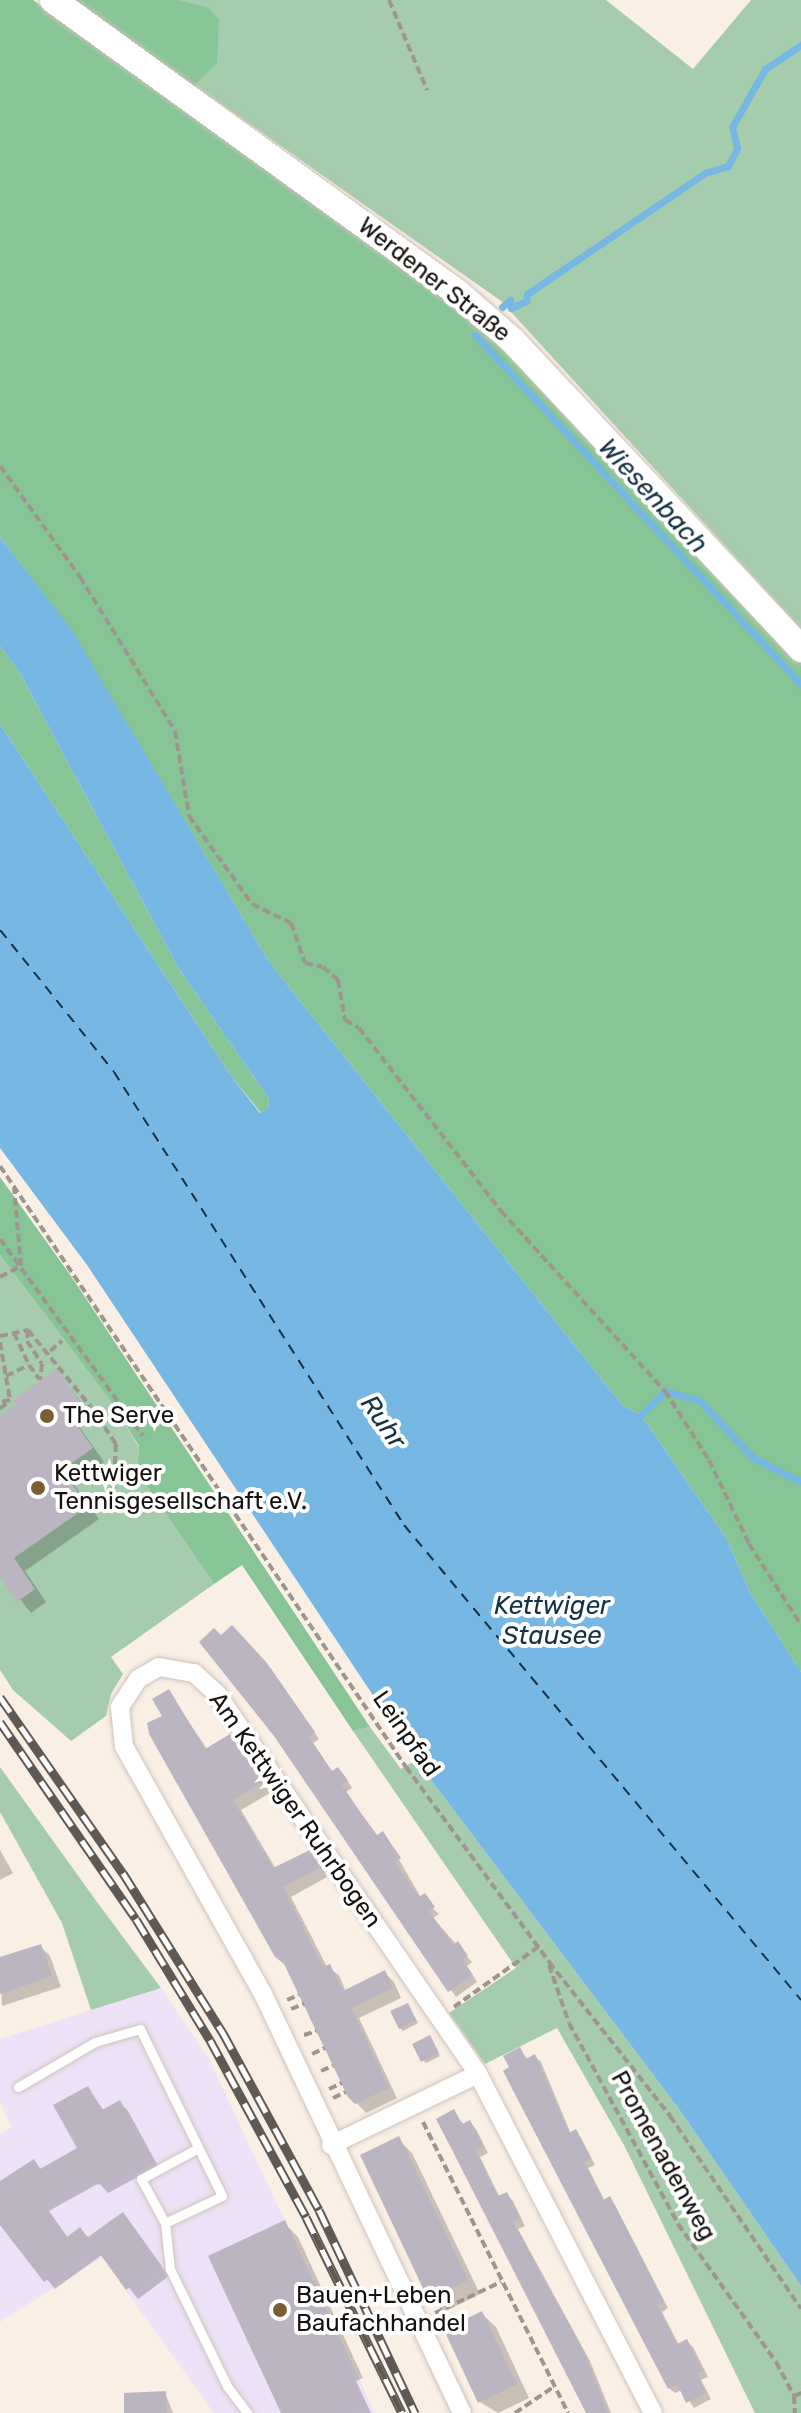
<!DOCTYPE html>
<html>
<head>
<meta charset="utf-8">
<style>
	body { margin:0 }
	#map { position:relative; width:801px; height:2413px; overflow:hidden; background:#faefe5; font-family:Rubik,sans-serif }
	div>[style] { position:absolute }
	.commercial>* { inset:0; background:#ede2f7 }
	.green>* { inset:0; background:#a5ccad }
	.forest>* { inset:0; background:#87c596 }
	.water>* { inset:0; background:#76b7e4 }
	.shadow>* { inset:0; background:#0003 }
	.stream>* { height:7px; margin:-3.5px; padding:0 3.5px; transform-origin:3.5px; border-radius:3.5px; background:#76b7e4 }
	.ferry>* { height:2px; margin-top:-1px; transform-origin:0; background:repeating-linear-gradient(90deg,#153245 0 10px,transparent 0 18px) }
	.building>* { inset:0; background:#bab5c1 }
	.path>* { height:4px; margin-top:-2px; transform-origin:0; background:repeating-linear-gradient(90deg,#9d958e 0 8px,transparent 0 12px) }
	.roads { filter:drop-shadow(0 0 2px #cfc4bb) drop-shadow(0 0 2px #cfc4bb) }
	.service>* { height:9px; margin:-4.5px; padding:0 4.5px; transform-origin:4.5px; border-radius:4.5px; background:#fff }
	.minor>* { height:18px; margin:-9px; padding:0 9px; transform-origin:9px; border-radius:9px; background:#fff }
	.secondary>* { height:26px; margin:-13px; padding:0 13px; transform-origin:13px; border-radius:13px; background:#fff }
	.rail>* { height:9px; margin-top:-4.5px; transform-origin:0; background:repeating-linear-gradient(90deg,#fff 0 18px,#5f5954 0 36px); box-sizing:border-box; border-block:2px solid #5f5954 }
	.dots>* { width:22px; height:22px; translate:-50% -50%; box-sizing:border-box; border:4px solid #fff; border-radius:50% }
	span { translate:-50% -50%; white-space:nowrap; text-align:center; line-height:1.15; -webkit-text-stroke:8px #fff; paint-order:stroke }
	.street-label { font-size:24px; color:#15110e }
	.poi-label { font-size:24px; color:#15110e }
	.left { translate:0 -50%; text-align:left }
	.water-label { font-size:26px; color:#153245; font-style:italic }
</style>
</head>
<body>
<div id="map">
	<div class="commercial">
		<i style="clip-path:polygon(161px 1988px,208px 2057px,375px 2413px,214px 2413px,102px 2257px,0 2322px,0 2135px,11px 2127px,0 2101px,0 2039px)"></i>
	</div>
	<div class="green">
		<i style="clip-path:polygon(73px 0,606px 0,693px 69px,751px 0,801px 0,801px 629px,501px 301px)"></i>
		<i style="clip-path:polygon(0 1255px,112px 1403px,139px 1447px,137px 1472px,214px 1584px,111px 1657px,123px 1674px,111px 1694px,106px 1716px,71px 1741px,13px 1690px,0 1670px)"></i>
		<i style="clip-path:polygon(370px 1727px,401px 1769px,416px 1760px,679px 2109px,801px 2286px,801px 2413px,755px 2413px,625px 2147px,557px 2028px,485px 2064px,449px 2013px,516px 1968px,353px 1731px)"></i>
		<i style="clip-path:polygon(0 1767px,97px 1902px,161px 1988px,91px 2010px,62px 1923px,0 1812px)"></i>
	</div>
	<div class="forest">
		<i style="clip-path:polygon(0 0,33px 0,426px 284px,493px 340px,801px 649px,801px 1672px,750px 1592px,726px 1538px,641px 1415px,623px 1406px,269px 962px,71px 630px,0 537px)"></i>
		<i style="clip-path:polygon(73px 0,179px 0,209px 8px,219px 20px,217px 63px,193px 87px)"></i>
		<i style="clip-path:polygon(0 646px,18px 670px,179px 969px,269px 1099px,268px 1109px,261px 1113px,231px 1076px,0 724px)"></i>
		<i style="clip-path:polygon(0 1177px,71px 1276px,370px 1727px,353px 1731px,242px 1565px,214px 1584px,137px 1472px,139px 1446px,112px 1403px,0 1255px)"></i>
	</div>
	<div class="water">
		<i style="clip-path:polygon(0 537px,71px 629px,269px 962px,623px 1406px,641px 1415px,726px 1538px,750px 1592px,801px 1672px,801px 2286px,679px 2109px,416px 1760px,87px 1265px,0 1148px,0 724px,231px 1076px,260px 1113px,268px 1109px,269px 1099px,179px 969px,18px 670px,0 646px)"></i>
	</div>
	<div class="shadow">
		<i style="clip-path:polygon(56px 1371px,91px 1415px,78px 1425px,104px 1462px,73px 1483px,99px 1519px,25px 1571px,46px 1602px,31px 1613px,0 1574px,0 1419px)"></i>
		<i style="clip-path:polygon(232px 1628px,272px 1670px,319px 1739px,313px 1743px,333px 1773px,338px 1769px,344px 1775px,352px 1788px,346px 1792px,364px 1818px,378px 1837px,388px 1840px,421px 1898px,439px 1914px,433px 1918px,472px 1962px,467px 1966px,477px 1982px,456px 1997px,271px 1730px,221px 1638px)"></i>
		<i style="clip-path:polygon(168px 1691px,207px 1749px,229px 1736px,266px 1786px,270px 1793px,241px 1810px,276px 1869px,310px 1853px,322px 1866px,327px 1877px,291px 1897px,327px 1967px,339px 1975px,346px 1992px,385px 1973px,394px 1982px,401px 1998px,359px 2018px,397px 2098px,366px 2113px,349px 2095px,164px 1716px)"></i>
		<i style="clip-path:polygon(0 1850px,13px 1873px,0 1880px)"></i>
		<i style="clip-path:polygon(40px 1946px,50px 1956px,61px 1987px,2px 2006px,0 1960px)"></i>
		<i style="clip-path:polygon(410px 2008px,418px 2023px,403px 2031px,400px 2028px)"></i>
		<i style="clip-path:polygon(432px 2041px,440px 2056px,426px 2063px,423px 2060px)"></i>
		<i style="clip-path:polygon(520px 2049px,528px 2060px,535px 2056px,541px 2062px,571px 2134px,581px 2138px,595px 2165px,588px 2168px,605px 2201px,615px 2205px,668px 2308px,662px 2312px,679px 2345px,687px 2341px,693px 2347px,708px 2377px,701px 2380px,711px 2399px,694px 2408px,682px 2390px,675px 2393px,669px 2388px,511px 2068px)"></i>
		<i style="clip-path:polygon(88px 2088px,104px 2111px,120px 2103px,128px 2111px,158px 2166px,108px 2193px,99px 2183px,49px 2211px,68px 2238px,80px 2229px,90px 2239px,123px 2215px,169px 2276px,138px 2299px,103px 2254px,55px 2289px,0 2221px,0 2184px,33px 2162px,42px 2170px,80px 2149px)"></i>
		<i style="clip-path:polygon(454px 2112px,464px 2125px,470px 2122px,476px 2129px,488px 2153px,480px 2157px,500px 2198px,507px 2194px,513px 2201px,525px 2226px,518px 2229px,590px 2361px,611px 2413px,588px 2413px)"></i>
		<i style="clip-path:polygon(398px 2139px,412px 2153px,480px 2294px,444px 2312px,430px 2298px)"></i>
		<i style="clip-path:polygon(284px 2223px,298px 2237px,363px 2378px,356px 2381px,371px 2413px,286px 2413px)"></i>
		<i style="clip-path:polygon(482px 2314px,496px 2327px,529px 2398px,498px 2413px,480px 2402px)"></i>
		<i style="clip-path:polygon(165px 2393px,173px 2413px,126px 2413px)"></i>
	</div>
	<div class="stream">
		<i style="left:502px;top:307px;width:11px;rotate:-41deg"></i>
		<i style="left:510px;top:300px;width:8px;rotate:83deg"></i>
		<i style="left:511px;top:308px;width:17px;rotate:-25deg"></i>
		<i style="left:526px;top:301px;width:7px;rotate:-82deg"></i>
		<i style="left:527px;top:294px;width:215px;rotate:-34.2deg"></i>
		<i style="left:705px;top:173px;width:24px;rotate:-17deg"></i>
		<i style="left:728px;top:166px;width:20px;rotate:-63deg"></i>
		<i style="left:737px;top:148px;width:22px;rotate:-103deg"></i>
		<i style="left:732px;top:127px;width:67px;rotate:-60.4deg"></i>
		<i style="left:765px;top:69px;width:43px;rotate:-33.7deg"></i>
		<i style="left:475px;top:335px;width:478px;rotate:47deg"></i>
		<i style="left:641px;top:1415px;width:34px;rotate:-45deg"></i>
		<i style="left:665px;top:1391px;width:36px;rotate:16deg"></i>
		<i style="left:700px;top:1401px;width:76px;rotate:47.1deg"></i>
		<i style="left:752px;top:1457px;width:55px;rotate:27deg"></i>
	</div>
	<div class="ferry">
		<i style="left:0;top:930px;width:182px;rotate:51.2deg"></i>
		<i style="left:114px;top:1072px;width:538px;rotate:57.37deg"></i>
		<i style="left:404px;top:1525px;width:619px;rotate:50.11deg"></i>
	</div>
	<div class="building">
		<i style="clip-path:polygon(57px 1369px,80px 1402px,67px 1411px,93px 1448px,62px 1470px,88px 1506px,14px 1558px,35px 1589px,17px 1602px,0 1577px,0 1416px,16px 1405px,13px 1400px)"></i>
		<i style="clip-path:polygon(232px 1625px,266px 1662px,315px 1732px,309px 1737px,332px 1771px,338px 1767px,348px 1781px,342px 1785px,358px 1809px,377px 1835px,383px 1831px,392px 1845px,401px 1858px,395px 1862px,419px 1897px,425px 1893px,435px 1907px,429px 1911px,453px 1945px,458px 1941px,468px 1956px,462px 1960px,473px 1975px,448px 1992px,274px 1736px,199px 1642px,214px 1628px,221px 1635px)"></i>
		<i style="clip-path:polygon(169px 1689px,205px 1749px,230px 1734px,257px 1774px,262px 1783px,233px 1800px,273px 1868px,310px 1850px,313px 1855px,319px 1868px,283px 1887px,323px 1967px,330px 1964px,343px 1991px,385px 1970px,393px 1988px,351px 2008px,389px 2088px,355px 2104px,348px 2097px,284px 1964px,275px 1957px,149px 1734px,147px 1723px,162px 1716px,152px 1699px)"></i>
		<i style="clip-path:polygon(41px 1944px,52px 1976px,0 1994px,0 1957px)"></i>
		<i style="clip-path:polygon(408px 2003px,416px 2020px,399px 2029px,390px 2011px)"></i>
		<i style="clip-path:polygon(430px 2035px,439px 2053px,421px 2062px,412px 2044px)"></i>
		<i style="clip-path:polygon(520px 2047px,526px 2059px,535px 2054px,569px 2133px,576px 2129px,591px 2158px,584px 2162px,603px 2200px,610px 2196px,660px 2294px,664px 2302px,657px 2305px,677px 2344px,687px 2339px,703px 2371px,697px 2374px,706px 2393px,686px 2403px,677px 2384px,668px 2389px,503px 2071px,509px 2067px,503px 2056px)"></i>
		<i style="clip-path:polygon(88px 2086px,102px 2110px,120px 2100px,151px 2156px,98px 2185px,91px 2174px,42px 2202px,67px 2237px,80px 2227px,94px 2246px,44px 2282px,0 2225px,0 2181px,34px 2159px,40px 2169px,77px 2148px,53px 2105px)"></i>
		<i style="clip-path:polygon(454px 2109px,462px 2124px,470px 2120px,477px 2133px,483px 2146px,475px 2150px,498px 2196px,507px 2192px,520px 2219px,513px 2222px,584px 2352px,608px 2413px,586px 2413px,450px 2146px,436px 2119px)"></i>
		<i style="clip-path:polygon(399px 2136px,468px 2280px,428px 2299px,360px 2155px)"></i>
		<i style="clip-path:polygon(123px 2212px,161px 2265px,126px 2290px,88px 2237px)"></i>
		<i style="clip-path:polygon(285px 2220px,351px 2364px,344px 2367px,360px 2401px,334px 2413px,281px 2413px,208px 2256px)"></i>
		<i style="clip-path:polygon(482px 2311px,517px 2384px,478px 2403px,444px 2330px)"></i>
		<i style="clip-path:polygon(166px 2391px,167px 2413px,124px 2413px,124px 2393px)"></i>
	</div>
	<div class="path">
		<i style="left:389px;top:0;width:98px;rotate:67.1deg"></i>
		<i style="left:0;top:466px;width:137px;rotate:54.2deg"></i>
		<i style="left:80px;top:577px;width:181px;rotate:58.3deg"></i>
		<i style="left:175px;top:731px;width:86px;rotate:80.6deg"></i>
		<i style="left:189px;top:816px;width:108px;rotate:54.4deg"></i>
		<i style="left:252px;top:904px;width:43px;rotate:26deg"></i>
		<i style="left:291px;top:923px;width:42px;rotate:70.7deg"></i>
		<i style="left:305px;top:963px;width:18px;rotate:13deg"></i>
		<i style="left:323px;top:967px;width:20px;rotate:41deg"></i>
		<i style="left:338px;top:980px;width:41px;rotate:80.1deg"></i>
		<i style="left:345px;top:1020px;width:16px;rotate:30deg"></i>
		<i style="left:359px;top:1028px;width:232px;rotate:52.2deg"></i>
		<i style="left:501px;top:1211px;width:244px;rotate:47.7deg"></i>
		<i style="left:665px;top:1391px;width:82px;rotate:57.5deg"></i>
		<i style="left:709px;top:1460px;width:93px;rotate:64.5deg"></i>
		<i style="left:749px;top:1544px;width:96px;rotate:57.3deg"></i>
		<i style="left:0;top:1166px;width:725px;rotate:55.96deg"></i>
		<i style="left:406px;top:1767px;width:242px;rotate:53.7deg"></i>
		<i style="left:549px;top:1962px;width:196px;rotate:51.8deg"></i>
		<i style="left:670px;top:2116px;width:233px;rotate:55.8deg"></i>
		<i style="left:0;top:1239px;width:243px;rotate:54deg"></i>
		<i style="left:0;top:1277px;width:24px;rotate:-28deg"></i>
		<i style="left:21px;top:1266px;width:78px;rotate:-95.1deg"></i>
		<i style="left:28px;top:1330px;width:11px;rotate:95deg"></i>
		<i style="left:27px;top:1341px;width:27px;rotate:57deg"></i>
		<i style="left:42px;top:1364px;width:16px;rotate:97deg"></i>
		<i style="left:14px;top:1333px;width:35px;rotate:65deg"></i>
		<i style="left:0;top:1336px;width:29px;rotate:-12deg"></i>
		<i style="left:28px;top:1330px;width:99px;rotate:50.7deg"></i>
		<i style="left:91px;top:1407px;width:45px;rotate:56deg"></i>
		<i style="left:116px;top:1444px;width:50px;rotate:93.4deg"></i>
		<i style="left:0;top:1342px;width:59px;rotate:80.2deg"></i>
		<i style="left:10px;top:1400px;width:10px;rotate:169deg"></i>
		<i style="left:50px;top:1351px;width:16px;rotate:-40deg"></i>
		<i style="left:6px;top:1376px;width:25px;rotate:-26deg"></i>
		<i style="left:29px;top:1365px;width:17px;rotate:54deg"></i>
		<i style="left:0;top:1409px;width:13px;rotate:-42deg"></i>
		<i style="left:73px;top:1420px;width:22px;rotate:-36deg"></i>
		<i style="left:549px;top:1965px;width:61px;rotate:71deg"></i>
		<i style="left:569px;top:2023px;width:229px;rotate:61.5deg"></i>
		<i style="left:678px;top:2224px;width:169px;rotate:54.6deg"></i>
		<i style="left:776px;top:2362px;width:38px;rotate:62deg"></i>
		<i style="left:794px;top:2396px;width:17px;rotate:87deg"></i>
		<i style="left:287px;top:2000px;width:13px;rotate:-23deg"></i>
		<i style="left:454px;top:2007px;width:103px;rotate:-35.5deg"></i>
		<i style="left:291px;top:2009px;width:14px;rotate:-21deg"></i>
		<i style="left:304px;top:2035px;width:13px;rotate:-18deg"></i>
		<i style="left:312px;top:2054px;width:14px;rotate:-25deg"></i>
		<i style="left:321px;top:2071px;width:13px;rotate:-23deg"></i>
		<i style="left:329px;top:2089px;width:14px;rotate:-25deg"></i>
		<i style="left:333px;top:2098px;width:14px;rotate:-25deg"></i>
		<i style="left:423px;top:2122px;width:325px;rotate:63.5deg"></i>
		<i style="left:435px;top:2313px;width:73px;rotate:-25.2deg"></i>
		<i style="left:794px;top:2396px;width:8px;rotate:-23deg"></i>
		<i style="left:515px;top:2413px;width:48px;rotate:-34deg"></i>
	</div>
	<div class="roads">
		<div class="service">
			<i style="left:18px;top:2087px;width:89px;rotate:-30.3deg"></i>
			<i style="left:95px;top:2042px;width:47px;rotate:-16.1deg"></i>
			<i style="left:140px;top:2029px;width:186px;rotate:63.8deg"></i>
			<i style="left:222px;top:2196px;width:63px;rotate:154.7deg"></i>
			<i style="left:165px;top:2223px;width:46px;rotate:83.8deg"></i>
			<i style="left:170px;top:2269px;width:130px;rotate:64deg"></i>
			<i style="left:227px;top:2386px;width:34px;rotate:53deg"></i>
			<i style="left:165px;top:2223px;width:50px;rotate:-118.6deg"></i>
			<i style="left:141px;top:2179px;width:65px;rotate:-28.5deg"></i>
		</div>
		<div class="minor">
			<i style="left:331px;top:2145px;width:163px;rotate:-25.8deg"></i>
			<i style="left:462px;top:2413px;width:464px;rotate:-115.4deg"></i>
			<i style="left:263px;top:1994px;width:284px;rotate:-119.3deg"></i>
			<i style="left:124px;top:1746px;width:39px;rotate:-96deg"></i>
			<i style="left:120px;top:1707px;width:33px;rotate:-57deg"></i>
			<i style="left:138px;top:1679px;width:24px;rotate:-30deg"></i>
			<i style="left:159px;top:1667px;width:36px;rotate:10deg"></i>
			<i style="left:194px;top:1673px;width:31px;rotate:42deg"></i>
			<i style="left:217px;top:1694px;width:461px;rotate:55.5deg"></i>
			<i style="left:478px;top:2074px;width:382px;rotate:62.7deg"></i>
		</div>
		<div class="secondary">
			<i style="left:53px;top:0;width:500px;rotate:35.9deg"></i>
			<i style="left:458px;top:293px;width:73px;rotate:41.1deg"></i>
			<i style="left:513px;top:341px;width:422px;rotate:46.9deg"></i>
		</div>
	</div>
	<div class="rail">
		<i style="left:0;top:1697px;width:215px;rotate:55.1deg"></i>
		<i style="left:123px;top:1873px;width:189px;rotate:58deg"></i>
		<i style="left:223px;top:2033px;width:201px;rotate:61.5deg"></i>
		<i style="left:319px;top:2210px;width:225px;rotate:64.7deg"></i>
		<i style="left:0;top:1722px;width:239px;rotate:55.4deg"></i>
		<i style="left:136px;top:1919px;width:142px;rotate:58.6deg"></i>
		<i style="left:210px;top:2040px;width:201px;rotate:61.5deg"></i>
		<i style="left:306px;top:2217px;width:218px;rotate:63.9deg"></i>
	</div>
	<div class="dots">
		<i style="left:47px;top:1416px;background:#7a5e31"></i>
		<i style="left:38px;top:1488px;background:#7a5e31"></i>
		<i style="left:280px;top:2310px;background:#7a5e31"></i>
	</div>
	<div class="street-label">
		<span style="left:434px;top:280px;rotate:38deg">Werdener Straße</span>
		<span style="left:406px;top:1734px;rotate:55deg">Leinpfad</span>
		<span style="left:295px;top:1810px;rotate:55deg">Am Kettwiger Ruhrbogen</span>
		<span style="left:663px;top:2156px;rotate:61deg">Promenadenweg</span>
	</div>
	<div class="poi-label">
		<span class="left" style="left:63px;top:1416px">The Serve</span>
		<span class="left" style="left:54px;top:1488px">Kettwiger<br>Tennisgesellschaft e.V.</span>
		<span class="left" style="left:296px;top:2310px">Bauen+Leben<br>Baufachhandel</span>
	</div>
	<div class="water-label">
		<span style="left:653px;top:496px;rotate:47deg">Wiesenbach</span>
		<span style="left:383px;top:1422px;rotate:55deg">Ruhr</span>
		<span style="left:552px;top:1621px">Kettwiger<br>Stausee</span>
	</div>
</div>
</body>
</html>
